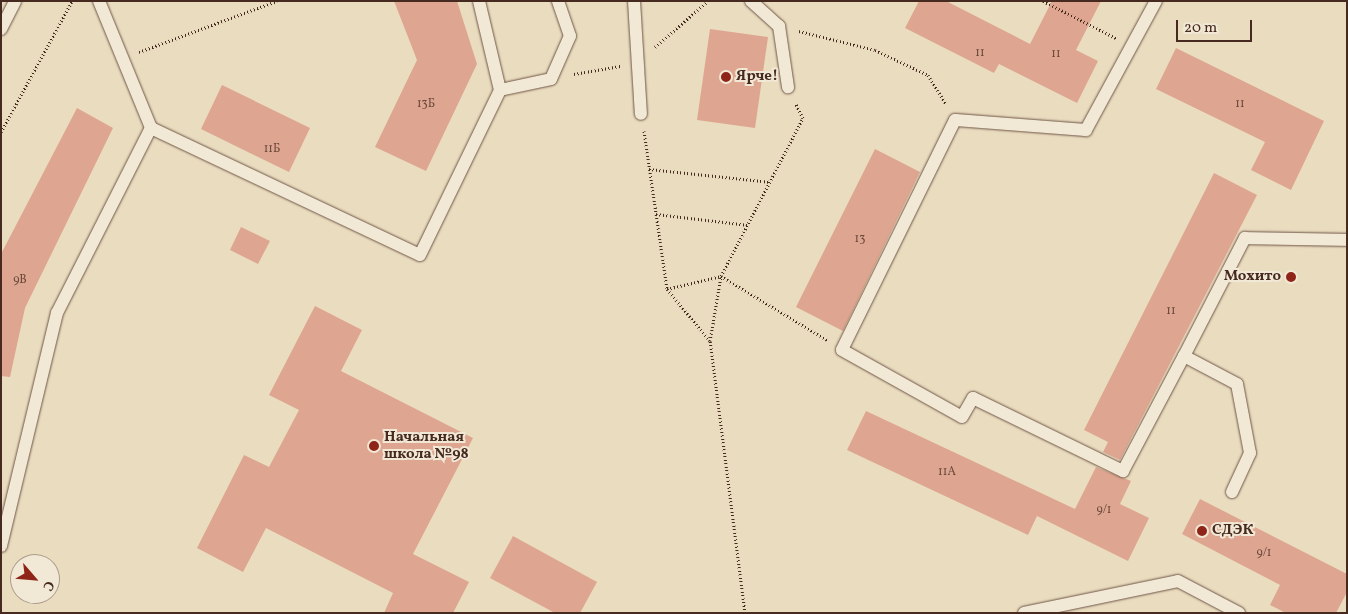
<!DOCTYPE html>
<html>
<head>
<meta charset="utf-8">
<style>
	body { margin:0 }
	#map { position:relative; width:1348px; height:614px; overflow:hidden; background:#eadcbf; font-family:Vollkorn,serif }
	div>[style] { position:absolute }
	.building>* { inset:0; background:#dea691 }
	.path>* { height:3px; margin-top:-1.5px; transform-origin:0; background:repeating-linear-gradient(90deg,#462a1f 0 1px,transparent 0 3.5px) }
	.roads { filter:drop-shadow(0 0 1px #6f5647) drop-shadow(0 0 1px #6f5647) }
	.lane>* { height:12px; margin:-6px; padding:0 6px; transform-origin:6px; border-radius:6px; background:#f1e8d5 }
	.dots>* { width:14px; height:14px; translate:-50% -50%; box-sizing:border-box; border:2px solid #f1e8d5; border-radius:50% }
	span { translate:-50% -50%; white-space:nowrap; text-align:center; line-height:1.15; -webkit-text-stroke:4px #f1e8d5; paint-order:stroke }
	.number-label { font-size:12px; color:#6c493c }
	.number-label span { -webkit-text-stroke-width:0 }
	.poi-label { font-size:15px; color:#462a1f; font-weight:700 }
	.left { translate:0 -50%; text-align:left }
	.right { translate:-100% -50%; text-align:right }
	.frame { position:absolute; inset:0; border:2px solid #462a1f; pointer-events:none }
	.north { position:absolute; left:10px; top:554px; width:50px; height:50px; box-sizing:border-box; background:#f1e8d5; border:1px solid #ad9c8c; border-radius:50%; rotate:117deg; font-size:14px; font-weight:700; line-height:20px; text-align:center; color:#462a1f }
	.north::after { content:''; display:block; margin:auto; width:18px; height:22px; background:#8f2418; clip-path:polygon(50% 0,100% 100%,50% 72%,0 100%) }
	.scale { position:absolute; left:1176px; top:20px; width:76px; height:22px; box-sizing:border-box; border:2px solid #462a1f; border-top:0; padding-left:6px; font-size:15px; line-height:18px; white-space:nowrap; color:#462a1f; -webkit-text-stroke:4px #f1e8d5; paint-order:stroke }
</style>
</head>
<body>
<div id="map">
	<div class="building">
		<i style="clip-path:polygon(394px 1px,457px 1px,477px 64px,426px 171px,375px 147px,417px 60px)"></i>
		<i style="clip-path:polygon(919px 1px,946px 1px,1030px 44px,1052px 1px,1101px 1px,1076px 50px,1098px 61px,1077px 103px,999px 64px,994px 73px,905px 28px)"></i>
		<i style="clip-path:polygon(710px 29px,768px 37px,755px 128px,697px 120px)"></i>
		<i style="clip-path:polygon(1176px 48px,1324px 121px,1291px 190px,1251px 170px,1265px 142px,1156px 89px)"></i>
		<i style="clip-path:polygon(222px 85px,310px 128px,289px 172px,201px 129px)"></i>
		<i style="clip-path:polygon(77px 108px,113px 128px,25px 308px,10px 377px,1px 376px,1px 254px)"></i>
		<i style="clip-path:polygon(875px 149px,920px 172px,843px 331px,796px 307px)"></i>
		<i style="clip-path:polygon(1214px 173px,1257px 195px,1120px 460px,1103px 452px,1108px 442px,1084px 430px)"></i>
		<i style="clip-path:polygon(241px 227px,270px 241px,258px 264px,230px 250px)"></i>
		<i style="clip-path:polygon(315px 306px,362px 330px,341px 371px,473px 438px,413px 554px,469px 582px,453px 613px,384px 613px,393px 593px,266px 528px,243px 572px,197px 548px,244px 455px,269px 467px,299px 410px,269px 395px)"></i>
		<i style="clip-path:polygon(866px 411px,1075px 509px,1096px 467px,1131px 481px,1120px 504px,1149px 518px,1128px 561px,1037px 516px,1028px 535px,847px 450px)"></i>
		<i style="clip-path:polygon(1200px 499px,1347px 574px,1347px 592px,1336px 613px,1286px 613px,1270px 605px,1280px 585px,1182px 534px)"></i>
		<i style="clip-path:polygon(513px 536px,597px 582px,580px 613px,555px 613px,490px 578px)"></i>
	</div>
	<div class="path">
		<i style="left:1043px;top:1px;width:82px;rotate:26.9deg"></i>
		<i style="left:799px;top:31px;width:78px;rotate:14deg"></i>
		<i style="left:875px;top:50px;width:59px;rotate:25.3deg"></i>
		<i style="left:928px;top:75px;width:34px;rotate:58deg"></i>
		<i style="left:655px;top:47px;width:70px;rotate:-41deg"></i>
		<i style="left:139px;top:52px;width:147px;rotate:-20.3deg"></i>
		<i style="left:574px;top:74px;width:47px;rotate:-9.9deg"></i>
		<i style="left:644px;top:131px;width:160px;rotate:81.7deg"></i>
		<i style="left:667px;top:289px;width:56px;rotate:-13.5deg"></i>
		<i style="left:721px;top:276px;width:124px;rotate:31.1deg"></i>
		<i style="left:1px;top:132px;width:149px;rotate:-61.5deg"></i>
		<i style="left:649px;top:169px;width:122px;rotate:6.1deg"></i>
		<i style="left:656px;top:214px;width:93px;rotate:6.8deg"></i>
		<i style="left:667px;top:289px;width:67px;rotate:50.4deg"></i>
		<i style="left:745px;top:613px;width:274px;rotate:-97.3deg"></i>
		<i style="left:710px;top:341px;width:66px;rotate:-80.4deg"></i>
		<i style="left:721px;top:276px;width:178px;rotate:-62.6deg"></i>
		<i style="left:803px;top:118px;width:16px;rotate:-117deg"></i>
	</div>
	<div class="roads">
		<div class="lane">
			<i style="left:99px;top:1px;width:137px;rotate:67.7deg"></i>
			<i style="left:151px;top:128px;width:297px;rotate:25.3deg"></i>
			<i style="left:420px;top:255px;width:183px;rotate:-64.1deg"></i>
			<i style="left:500px;top:90px;width:91px;rotate:-103.3deg"></i>
			<i style="left:634px;top:1px;width:113px;rotate:86.5deg"></i>
			<i style="left:751px;top:1px;width:38px;rotate:42deg"></i>
			<i style="left:779px;top:26px;width:62px;rotate:81.6deg"></i>
			<i style="left:1156px;top:1px;width:147px;rotate:118.5deg"></i>
			<i style="left:1086px;top:130px;width:131px;rotate:-175.6deg"></i>
			<i style="left:955px;top:120px;width:256px;rotate:116.2deg"></i>
			<i style="left:842px;top:350px;width:137px;rotate:29.2deg"></i>
			<i style="left:962px;top:417px;width:22px;rotate:-60deg"></i>
			<i style="left:973px;top:398px;width:167px;rotate:26deg"></i>
			<i style="left:1123px;top:471px;width:130px;rotate:-62.1deg"></i>
			<i style="left:1px;top:29px;width:31px;rotate:-63deg"></i>
			<i style="left:500px;top:90px;width:52px;rotate:-12.2deg"></i>
			<i style="left:551px;top:79px;width:47px;rotate:-66.2deg"></i>
			<i style="left:570px;top:36px;width:37px;rotate:-109deg"></i>
			<i style="left:1232px;top:492px;width:43px;rotate:-65.2deg"></i>
			<i style="left:1250px;top:453px;width:70px;rotate:-100.7deg"></i>
			<i style="left:1237px;top:384px;width:60px;rotate:-152.2deg"></i>
			<i style="left:1184px;top:356px;width:133px;rotate:-62.7deg"></i>
			<i style="left:1245px;top:238px;width:102px;rotate:1.1deg"></i>
			<i style="left:1px;top:546px;width:240px;rotate:-76.5deg"></i>
			<i style="left:57px;top:313px;width:208px;rotate:-63.1deg"></i>
			<i style="left:1024px;top:613px;width:157px;rotate:-11.7deg"></i>
			<i style="left:1178px;top:581px;width:69px;rotate:27.7deg"></i>
		</div>
	</div>
	<div class="dots">
		<i style="left:726px;top:77px;background:#8f2418"></i>
		<i style="left:1291px;top:277px;background:#8f2418"></i>
		<i style="left:374px;top:446px;background:#8f2418"></i>
		<i style="left:1202px;top:531px;background:#8f2418"></i>
	</div>
	<div class="number-label">
		<span style="left:980px;top:54px">11</span>
		<span style="left:1056px;top:55px">11</span>
		<span style="left:426px;top:105px">13Б</span>
		<span style="left:1240px;top:105px">11</span>
		<span style="left:272px;top:150px">11Б</span>
		<span style="left:860px;top:240px">13</span>
		<span style="left:20px;top:281px">9В</span>
		<span style="left:1171px;top:312px">11</span>
		<span style="left:947px;top:473px">11А</span>
		<span style="left:1104px;top:511px">9/1</span>
		<span style="left:1264px;top:554px">9/1</span>
	</div>
	<div class="poi-label">
		<span class="left" style="left:736px;top:77px">Ярче!</span>
		<span class="right" style="left:1281px;top:277px">Мохито</span>
		<span class="left" style="left:384px;top:446px">Начальная<br>школа №98</span>
		<span class="left" style="left:1212px;top:531px">СДЭК</span>
	</div>
	<div class="frame"></div>
	<div class="north">С</div>
	<div class="scale">20 m</div>
</div>
</body>
</html>
